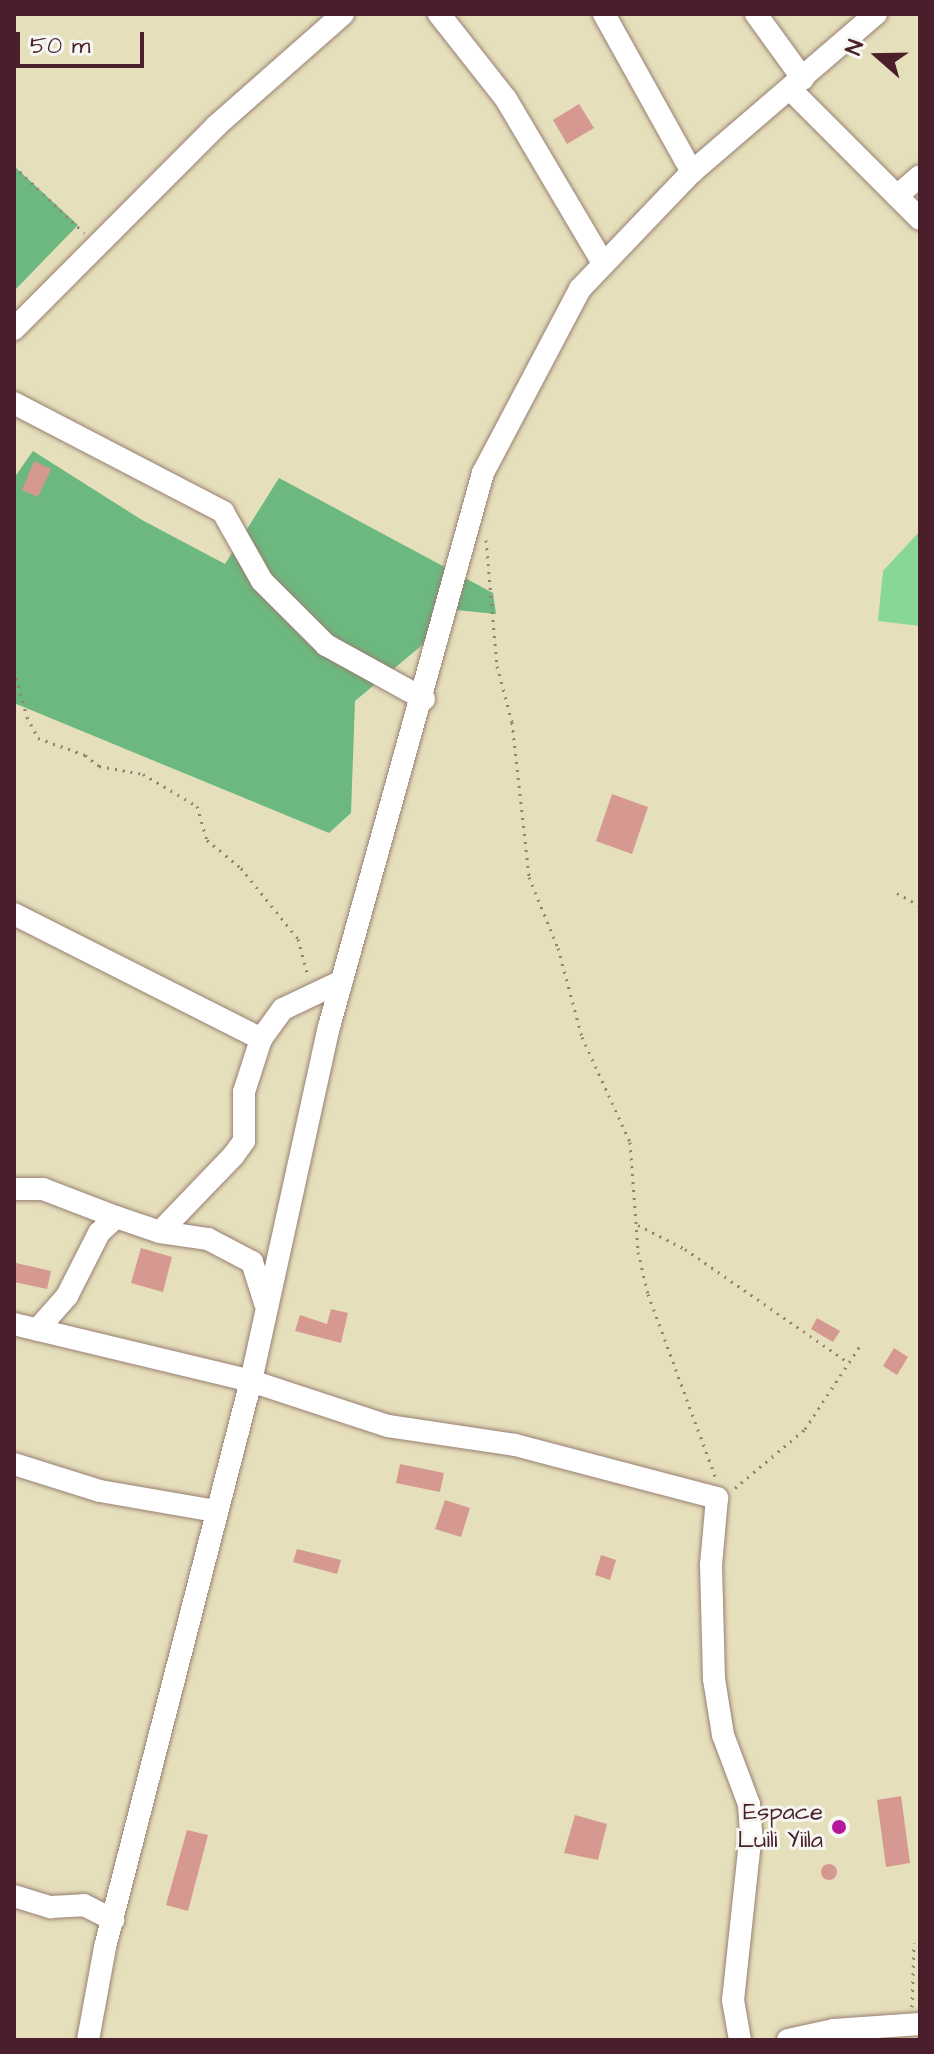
<!DOCTYPE html>
<html>
<head>
<meta charset="utf-8">
<style>
	body { margin:0 }
	#map { position:relative; width:934px; height:2054px; overflow:hidden; background:#e6dfbb; font-family:"Architects Daughter",sans-serif }
	div>[style] { position:absolute }
	.green>* { inset:0; background:#87d797 }
	.forest>* { inset:0; background:#6db880 }
	.building>* { inset:0; background:#d69992 }
	.round { border-radius:50% }
	.path>* { height:3px; margin-top:-1.5px; transform-origin:0; background:repeating-linear-gradient(90deg,#987f73 0 2px,transparent 0 8px) }
	.roads { filter:drop-shadow(0 0 2px #987f73) drop-shadow(0 0 2px #987f73) }
	.minor>* { height:22px; margin:-11px; padding:0 11px; transform-origin:11px; border-radius:11px; background:#fff }
	.dots>* { width:22px; height:22px; translate:-50% -50%; box-sizing:border-box; border:4px solid #f6f6f2; border-radius:50% }
	span { translate:-50% -50%; white-space:nowrap; text-align:center; line-height:1.15; -webkit-text-stroke:6px #f6f6f2; paint-order:stroke }
	.poi-label { font-size:24px; color:#4a1f2b }
	.right { translate:-100% -50%; text-align:right }
	.frame { position:absolute; inset:0; border:16px solid #4a1f2b; pointer-events:none }
	.north { position:absolute; left:838px; top:16px; width:80px; height:80px; -webkit-text-stroke:6px #f6f6f2; paint-order:stroke; rotate:290deg; font-size:22px; font-weight:700; line-height:32px; text-align:center; color:#4a1f2b }
	.north::after { content:''; display:block; margin:auto; width:28px; height:36px; background:#4a1f2b; clip-path:polygon(50% 0,100% 100%,50% 72%,0 100%) }
	.scale { position:absolute; left:16px; top:32px; width:128px; height:36px; box-sizing:border-box; border:4px solid #4a1f2b; border-top:0; padding-left:10px; font-size:24px; line-height:28px; white-space:nowrap; color:#4a1f2b; -webkit-text-stroke:6px #f6f6f2; paint-order:stroke }
</style>
</head>
<body>
<div id="map">
	<div class="green">
		<i style="clip-path:polygon(920px 531px,920px 626px,878px 621px,883px 571px)"></i>
	</div>
	<div class="forest">
		<i style="clip-path:polygon(14px 166px,78px 225px,14px 291px)"></i>
		<i style="clip-path:polygon(33px 451px,142px 520px,225px 564px,279px 478px,493px 593px,496px 614px,446px 609px,439px 631px,355px 701px,351px 813px,329px 833px,14px 703px,14px 478px)"></i>
	</div>
	<div class="building">
		<i style="clip-path:polygon(579px 104px,594px 128px,567px 144px,553px 120px)"></i>
		<i style="clip-path:polygon(34px 461px,51px 469px,38px 497px,22px 490px)"></i>
		<i style="clip-path:polygon(612px 794px,648px 807px,632px 854px,596px 841px)"></i>
		<i style="clip-path:polygon(141px 1248px,172px 1257px,163px 1292px,131px 1283px)"></i>
		<i style="clip-path:polygon(16px 1263px,51px 1271px,47px 1289px,14px 1282px)"></i>
		<i style="clip-path:polygon(331px 1309px,348px 1313px,341px 1343px,295px 1331px,300px 1315px,327px 1324px)"></i>
		<i style="clip-path:polygon(817px 1318px,840px 1331px,833px 1342px,811px 1329px)"></i>
		<i style="clip-path:polygon(894px 1348px,908px 1357px,897px 1375px,883px 1366px)"></i>
		<i style="clip-path:polygon(400px 1464px,444px 1473px,440px 1492px,396px 1483px)"></i>
		<i style="clip-path:polygon(445px 1500px,470px 1508px,461px 1537px,435px 1529px)"></i>
		<i style="clip-path:polygon(297px 1549px,341px 1560px,337px 1574px,293px 1562px)"></i>
		<i style="clip-path:polygon(601px 1555px,616px 1560px,610px 1580px,595px 1575px)"></i>
		<i style="clip-path:polygon(901px 1796px,910px 1863px,886px 1867px,877px 1800px)"></i>
		<i style="clip-path:polygon(575px 1815px,607px 1824px,598px 1860px,564px 1853px)"></i>
		<i style="clip-path:polygon(187px 1830px,208px 1835px,188px 1911px,166px 1905px)"></i>
		<i class="round" style="left:821px;top:1864px;width:16px;height:16px"></i>
	</div>
	<div class="path">
		<i style="left:14px;top:166px;width:97px;rotate:43.7deg"></i>
		<i style="left:486px;top:540px;width:126px;rotate:85deg"></i>
		<i style="left:497px;top:666px;width:58px;rotate:75deg"></i>
		<i style="left:512px;top:722px;width:156px;rotate:83.7deg"></i>
		<i style="left:529px;top:877px;width:77px;rotate:67.8deg"></i>
		<i style="left:558px;top:948px;width:92px;rotate:74.9deg"></i>
		<i style="left:582px;top:1037px;width:115px;rotate:65.4deg"></i>
		<i style="left:630px;top:1142px;width:110px;rotate:85.8deg"></i>
		<i style="left:638px;top:1252px;width:43px;rotate:76.6deg"></i>
		<i style="left:648px;top:1294px;width:197px;rotate:69.8deg"></i>
		<i style="left:14px;top:670px;width:49px;rotate:74.5deg"></i>
		<i style="left:27px;top:717px;width:24px;rotate:62deg"></i>
		<i style="left:38px;top:738px;width:50px;rotate:19.9deg"></i>
		<i style="left:85px;top:755px;width:18px;rotate:38deg"></i>
		<i style="left:99px;top:766px;width:45px;rotate:10.3deg"></i>
		<i style="left:143px;top:774px;width:63px;rotate:30.7deg"></i>
		<i style="left:197px;top:806px;width:35px;rotate:74deg"></i>
		<i style="left:207px;top:840px;width:44px;rotate:39.5deg"></i>
		<i style="left:241px;top:868px;width:91px;rotate:51.2deg"></i>
		<i style="left:298px;top:939px;width:38px;rotate:75deg"></i>
		<i style="left:897px;top:893px;width:26px;rotate:29deg"></i>
		<i style="left:638px;top:1225px;width:53px;rotate:27.1deg"></i>
		<i style="left:685px;top:1249px;width:200px;rotate:34.8deg"></i>
		<i style="left:735px;top:1488px;width:92px;rotate:-40.1deg"></i>
		<i style="left:805px;top:1429px;width:102px;rotate:-56.6deg"></i>
		<i style="left:912px;top:2007px;width:64px;rotate:-88.2deg"></i>
	</div>
	<div class="roads">
		<div class="minor">
			<i style="left:439px;top:14px;width:108px;rotate:51.8deg"></i>
			<i style="left:506px;top:99px;width:191px;rotate:59.4deg"></i>
			<i style="left:604px;top:14px;width:181px;rotate:60.9deg"></i>
			<i style="left:756px;top:14px;width:80px;rotate:54.1deg"></i>
			<i style="left:791px;top:90px;width:182px;rotate:45deg"></i>
			<i style="left:897px;top:196px;width:30px;rotate:-41deg"></i>
			<i style="left:14px;top:329px;width:286px;rotate:-45.1deg"></i>
			<i style="left:216px;top:126px;width:169px;rotate:-41.4deg"></i>
			<i style="left:14px;top:403px;width:236px;rotate:27.5deg"></i>
			<i style="left:223px;top:512px;width:79px;rotate:60.5deg"></i>
			<i style="left:262px;top:581px;width:91px;rotate:45deg"></i>
			<i style="left:326px;top:645px;width:112px;rotate:28.9deg"></i>
			<i style="left:14px;top:914px;width:277px;rotate:26.8deg"></i>
			<i style="left:261px;top:1039px;width:56px;rotate:107.8deg"></i>
			<i style="left:244px;top:1092px;width:49px;rotate:90deg"></i>
			<i style="left:244px;top:1141px;width:17px;rotate:126deg"></i>
			<i style="left:234px;top:1155px;width:107px;rotate:133.9deg"></i>
			<i style="left:160px;top:1232px;width:46px;rotate:-161.2deg"></i>
			<i style="left:116px;top:1217px;width:23px;rotate:137deg"></i>
			<i style="left:99px;top:1233px;width:71px;rotate:116.9deg"></i>
			<i style="left:67px;top:1296px;width:45px;rotate:131.4deg"></i>
			<i style="left:261px;top:1039px;width:37px;rotate:-54deg"></i>
			<i style="left:283px;top:1009px;width:65px;rotate:-25.4deg"></i>
			<i style="left:14px;top:1189px;width:29px"></i>
			<i style="left:43px;top:1189px;width:78px;rotate:21deg"></i>
			<i style="left:160px;top:1232px;width:49px;rotate:8.3deg"></i>
			<i style="left:208px;top:1239px;width:50px;rotate:27.6deg"></i>
			<i style="left:252px;top:1262px;width:43px;rotate:72.4deg"></i>
			<i style="left:14px;top:1324px;width:244px;rotate:13.5deg"></i>
			<i style="left:251px;top:1381px;width:144px;rotate:18.2deg"></i>
			<i style="left:388px;top:1426px;width:128px;rotate:8.5deg"></i>
			<i style="left:515px;top:1445px;width:209px;rotate:14.7deg"></i>
			<i style="left:717px;top:1498px;width:67px;rotate:95.1deg"></i>
			<i style="left:711px;top:1565px;width:114px;rotate:88.5deg"></i>
			<i style="left:714px;top:1679px;width:57px;rotate:80.9deg"></i>
			<i style="left:723px;top:1735px;width:74px;rotate:69.4deg"></i>
			<i style="left:749px;top:1804px;width:28px;rotate:86deg"></i>
			<i style="left:751px;top:1832px;width:169px;rotate:96.1deg"></i>
			<i style="left:733px;top:2000px;width:41px;rotate:80.1deg"></i>
			<i style="left:14px;top:1464px;width:90px;rotate:17.4deg"></i>
			<i style="left:100px;top:1491px;width:118px;rotate:9.8deg"></i>
			<i style="left:14px;top:1896px;width:39px;rotate:17deg"></i>
			<i style="left:51px;top:1907px;width:33px;rotate:-3deg"></i>
			<i style="left:84px;top:1905px;width:33px;rotate:27deg"></i>
			<i style="left:88px;top:2040px;width:95px;rotate:-79.6deg"></i>
			<i style="left:105px;top:1947px;width:585px;rotate:-75.54deg"></i>
			<i style="left:251px;top:1381px;width:362px;rotate:-77.6deg"></i>
			<i style="left:329px;top:1027px;width:575px;rotate:-74.47deg"></i>
			<i style="left:483px;top:473px;width:208px;rotate:-62.2deg"></i>
			<i style="left:580px;top:289px;width:162px;rotate:-46.3deg"></i>
			<i style="left:692px;top:172px;width:243px;rotate:-40.7deg"></i>
			<i style="left:788px;top:2040px;width:47px;rotate:-12.3deg"></i>
			<i style="left:834px;top:2030px;width:86px;rotate:-4deg"></i>
		</div>
	</div>
	<div class="dots">
		<i style="left:839px;top:1827px;background:#b5179e"></i>
	</div>
	<div class="poi-label">
		<span class="right" style="left:823px;top:1827px">Espace<br>Luili Yiila</span>
	</div>
	<div class="frame"></div>
	<div class="north">N</div>
	<div class="scale">50 m</div>
</div>
</body>
</html>
